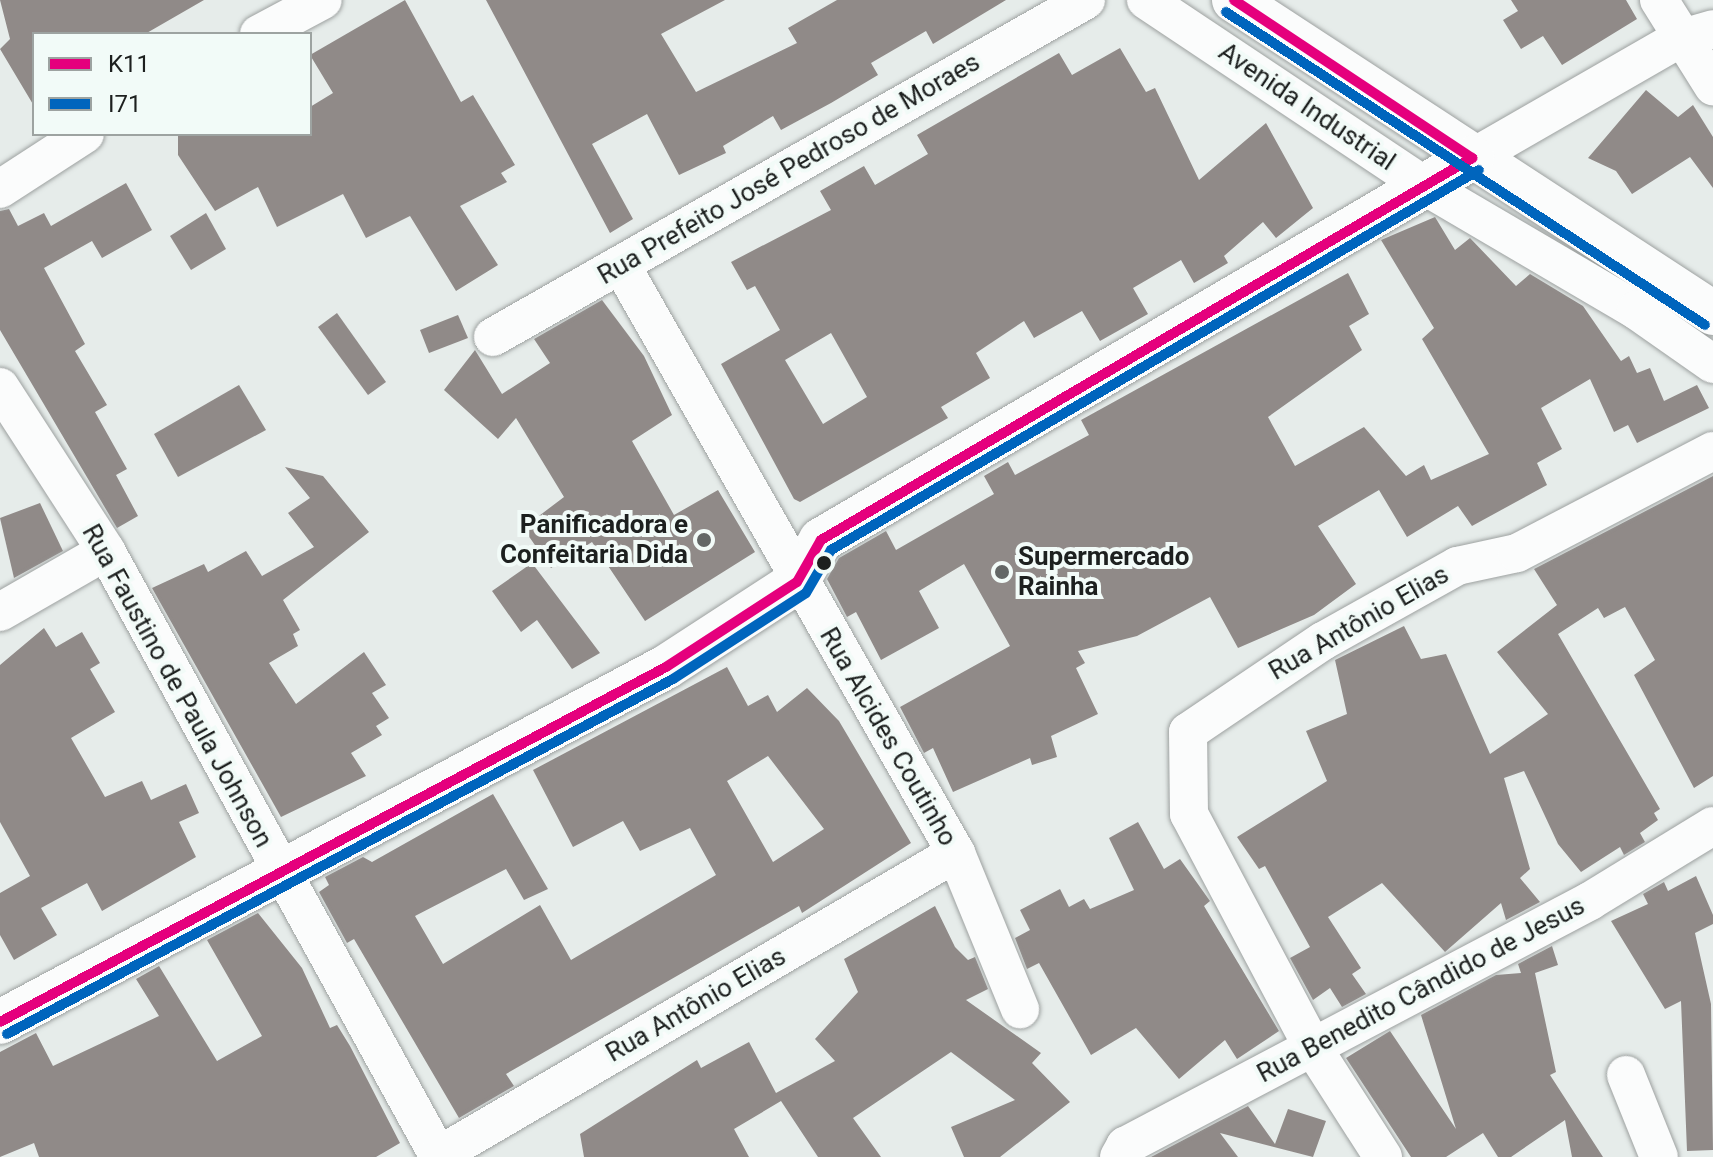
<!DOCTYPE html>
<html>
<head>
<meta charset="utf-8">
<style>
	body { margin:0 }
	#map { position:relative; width:1713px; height:1157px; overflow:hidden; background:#e6ecea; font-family:Roboto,sans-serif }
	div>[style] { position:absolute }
	.building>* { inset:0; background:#908a88 }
	.roads { filter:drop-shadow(0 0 2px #9da1a0) drop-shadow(0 0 2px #9da1a0) }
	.minor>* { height:38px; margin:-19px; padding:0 19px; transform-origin:19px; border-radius:19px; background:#fbfcfc }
	.major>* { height:44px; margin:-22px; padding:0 22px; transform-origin:22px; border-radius:22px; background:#fbfcfc }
	.bus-1>* { height:10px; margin:-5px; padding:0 5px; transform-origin:5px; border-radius:5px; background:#e5007d }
	.bus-2>* { height:10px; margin:-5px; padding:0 5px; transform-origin:5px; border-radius:5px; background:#0065bd }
	.dots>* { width:22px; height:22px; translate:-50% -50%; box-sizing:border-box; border:4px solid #f2fbf8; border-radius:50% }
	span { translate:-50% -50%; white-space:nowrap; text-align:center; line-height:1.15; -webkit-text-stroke:8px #f2fbf8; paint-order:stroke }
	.street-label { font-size:26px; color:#1d201f }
	.poi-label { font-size:26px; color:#1d201f; font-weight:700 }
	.right { translate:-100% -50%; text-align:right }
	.left { translate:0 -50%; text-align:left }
	.legend { position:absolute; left:32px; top:32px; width:280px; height:104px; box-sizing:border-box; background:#f2fbf8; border:2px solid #9da3a1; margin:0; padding:10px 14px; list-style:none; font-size:24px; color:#1d201f }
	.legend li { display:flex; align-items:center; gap:16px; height:40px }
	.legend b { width:40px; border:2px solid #9da3a1 }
</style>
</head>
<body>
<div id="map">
	<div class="building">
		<i style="clip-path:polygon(0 0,204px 0,145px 34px,34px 34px,34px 106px,0 49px,10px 39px)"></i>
		<i style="clip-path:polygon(405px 0,461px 102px,473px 95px,515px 165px,501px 173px,507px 182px,460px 206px,498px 265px,456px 291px,410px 216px,366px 238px,343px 194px,277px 227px,258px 187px,215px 211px,178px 155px,178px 134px,310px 134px,310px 107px,333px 93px,310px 55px)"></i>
		<i style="clip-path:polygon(486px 0,725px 0,661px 34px,696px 92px,797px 43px,788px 28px,837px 0,1006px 0,933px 44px,926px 31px,871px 63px,878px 75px,831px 103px,781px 130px,773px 116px,723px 146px,726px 153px,679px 175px,647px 114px,592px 144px,633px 219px,610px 233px)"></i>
		<i style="clip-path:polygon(1511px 0,1626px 0,1637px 19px,1562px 65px,1543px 36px,1521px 49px,1503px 20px,1518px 11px)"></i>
		<i style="clip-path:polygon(evenodd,1120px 48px,1146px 92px,1155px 88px,1199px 180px,1266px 123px,1313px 208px,1276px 238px,1263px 222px,1224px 256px,1228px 263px,1194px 283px,1181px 260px,1133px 288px,1148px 314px,1100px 341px,1082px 311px,1034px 338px,1024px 321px,976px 353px,990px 378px,941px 407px,948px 418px,800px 502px,794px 499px,721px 364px,780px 330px,755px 286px,747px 290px,731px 262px,831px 210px,820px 191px,864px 166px,875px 185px,928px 154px,917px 135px,1059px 53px,1072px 75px,1120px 48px,831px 333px,867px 397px,823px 424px,785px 360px,831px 333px)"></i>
		<i style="clip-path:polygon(1646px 90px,1678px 117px,1693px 105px,1713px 137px,1713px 188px,1690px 157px,1632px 194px,1616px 171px,1588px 158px)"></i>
		<i style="clip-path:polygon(126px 183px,152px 230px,102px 258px,92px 241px,44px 268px,85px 344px,75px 351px,107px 405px,95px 412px,127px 469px,116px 475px,138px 516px,117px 528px,0 330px,0 211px,9px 209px,18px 226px,44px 213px,51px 226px)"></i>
		<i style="clip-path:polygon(206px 213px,226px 249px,191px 270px,170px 236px)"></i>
		<i style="clip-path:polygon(1435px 217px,1455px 250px,1470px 238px,1516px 286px,1530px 274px,1583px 306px,1621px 361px,1629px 356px,1637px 373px,1650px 368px,1664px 401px,1697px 385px,1709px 408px,1637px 443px,1628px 425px,1614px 432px,1590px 379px,1541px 408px,1562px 449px,1537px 463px,1547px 485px,1472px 526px,1458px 506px,1407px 537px,1379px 490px,1318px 526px,1356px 584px,1314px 615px,1238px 648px,1210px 597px,1137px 636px,1078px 651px,1085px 663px,1076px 668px,1098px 714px,1051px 736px,1057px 757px,1032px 765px,1030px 758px,953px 792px,933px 748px,924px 753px,900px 707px,1010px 646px,964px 564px,919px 591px,939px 628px,881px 660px,856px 612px,847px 617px,827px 579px,839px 558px,886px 531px,896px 550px,994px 494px,984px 476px,1008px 462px,1015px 475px,1089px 435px,1081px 420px,1348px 273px,1369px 314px,1349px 326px,1362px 350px,1268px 417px,1295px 466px,1364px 427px,1406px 476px,1424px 465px,1431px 480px,1489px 454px,1422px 339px,1434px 328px,1381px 240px)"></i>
		<i style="clip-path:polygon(602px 300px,644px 356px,672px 415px,632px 441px,674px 515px,718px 490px,755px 552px,645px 621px,592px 542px,551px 568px,523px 528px,564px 497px,516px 418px,498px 439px,444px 390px,475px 350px,502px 394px,550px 363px,534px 339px)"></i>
		<i style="clip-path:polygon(337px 313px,386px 382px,368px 395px,318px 327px)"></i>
		<i style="clip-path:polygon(458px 315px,468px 338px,429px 353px,420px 330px)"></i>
		<i style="clip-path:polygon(239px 385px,266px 430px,178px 477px,154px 434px)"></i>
		<i style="clip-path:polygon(285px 467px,323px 476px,369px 532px,283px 600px,300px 630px,293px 634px,298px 646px,269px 663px,296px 704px,364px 652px,386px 685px,372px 693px,389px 718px,376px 726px,382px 735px,351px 753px,366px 776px,281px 817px,152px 588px,204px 564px,208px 572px,246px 551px,262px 576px,314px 547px,288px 513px,310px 498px)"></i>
		<i style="clip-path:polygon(1713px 476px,1713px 776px,1694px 788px,1634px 675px,1655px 660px,1625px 607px,1604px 618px,1598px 608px,1558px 634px,1660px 809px,1654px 813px,1658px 820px,1640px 833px,1645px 842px,1624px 855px,1620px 847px,1581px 872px,1558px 844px,1524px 771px,1504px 778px,1530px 869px,1520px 878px,1540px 902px,1506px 920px,1501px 903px,1445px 952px,1382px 883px,1328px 917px,1361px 968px,1352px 974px,1366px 994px,1342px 1007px,1330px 988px,1313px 1000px,1290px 958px,1310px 947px,1265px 866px,1259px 869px,1237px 837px,1327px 781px,1306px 731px,1347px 714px,1335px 660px,1404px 626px,1421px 659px,1446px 654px,1490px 754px,1548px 714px,1497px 652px,1557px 605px,1534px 569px)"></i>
		<i style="clip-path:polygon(40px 503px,63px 551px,14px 578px,0 518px)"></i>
		<i style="clip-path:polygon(532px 563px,600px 653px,572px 669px,537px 620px,521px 632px,492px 591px)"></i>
		<i style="clip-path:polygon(44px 628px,56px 647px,82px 632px,100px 663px,90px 669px,115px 712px,71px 738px,105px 797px,142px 781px,151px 800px,186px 784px,199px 813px,179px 822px,196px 857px,102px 911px,87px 883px,41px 908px,57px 935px,14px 960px,0 935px,0 893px,30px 876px,0 822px,0 665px)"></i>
		<i style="clip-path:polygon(evenodd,727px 667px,748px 706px,768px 695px,777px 712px,807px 688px,839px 721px,911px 843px,802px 913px,799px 906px,506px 1074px,514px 1086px,459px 1118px,354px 939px,347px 943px,319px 892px,329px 885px,325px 877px,363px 857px,372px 862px,493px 794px,548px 889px,524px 900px,506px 869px,415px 916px,443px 964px,540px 905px,571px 960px,716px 875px,690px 828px,640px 851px,623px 821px,573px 847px,533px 770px,727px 667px,768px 756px,824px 829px,773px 862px,727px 781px,768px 756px)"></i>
		<i style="clip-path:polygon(1138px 822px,1164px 869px,1180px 859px,1210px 901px,1204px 906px,1279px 1031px,1237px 1059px,1225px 1040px,1179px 1079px,1136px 1028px,1091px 1055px,1039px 963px,1027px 969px,1015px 938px,1030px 930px,1020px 910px,1060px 889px,1069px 907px,1084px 899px,1090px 909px,1134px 890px,1109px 838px)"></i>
		<i style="clip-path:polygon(1696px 876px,1713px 915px,1713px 924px,1695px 933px,1711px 1004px,1713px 1150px,1687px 1151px,1681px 1001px,1665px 1009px,1611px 921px,1648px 904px,1643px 894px,1664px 882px,1668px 891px)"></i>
		<i style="clip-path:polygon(935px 906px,955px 947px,968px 960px,975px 957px,988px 989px,966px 1000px,1041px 1053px,1032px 1063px,1070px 1102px,1000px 1157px,964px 1157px,951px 1127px,1015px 1100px,951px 1052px,853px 1118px,881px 1157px,818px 1157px,781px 1101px,734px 1129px,749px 1157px,584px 1157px,580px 1134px,697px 1060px,701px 1068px,749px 1042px,776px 1093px,835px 1061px,815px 1039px,858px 992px,844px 959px)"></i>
		<i style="clip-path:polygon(258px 913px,302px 968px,330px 1028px,337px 1025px,350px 1046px,400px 1143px,376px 1157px,39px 1157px,34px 1143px,0 1157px,0 1052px,36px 1033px,53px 1066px,159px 1016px,136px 979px,159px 966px,217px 1061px,262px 1036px,207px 940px)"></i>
		<i style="clip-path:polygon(1552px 946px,1558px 965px,1535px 973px,1556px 1072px,1550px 1075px,1603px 1157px,1572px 1157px,1565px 1120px,1511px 1157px,1498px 1157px,1483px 1133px,1446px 1157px,1411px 1157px,1346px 1058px,1390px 1031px,1456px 1129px,1421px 1015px,1496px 975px,1521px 973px,1518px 964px)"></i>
		<i style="clip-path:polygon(1248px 1106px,1275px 1144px,1288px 1109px,1326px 1121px,1313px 1157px,1220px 1133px,1238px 1157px,1151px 1157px)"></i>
	</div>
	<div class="roads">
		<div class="minor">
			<i style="left:1146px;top:0;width:339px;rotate:33.7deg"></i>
			<i style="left:1428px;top:188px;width:241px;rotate:30.4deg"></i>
			<i style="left:1636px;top:310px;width:94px;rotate:35deg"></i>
			<i style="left:1659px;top:0;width:102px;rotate:57.9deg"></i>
			<i style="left:259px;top:34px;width:72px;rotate:-28deg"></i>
			<i style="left:1472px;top:158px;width:239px;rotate:-29.9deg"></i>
			<i style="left:1679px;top:39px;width:35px;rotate:-16deg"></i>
			<i style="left:0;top:189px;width:101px;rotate:-32.9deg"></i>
			<i style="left:621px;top:265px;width:677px;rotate:60.33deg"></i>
			<i style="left:956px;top:853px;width:169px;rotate:67.7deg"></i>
			<i style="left:493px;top:337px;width:682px;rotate:-29.61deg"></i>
			<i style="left:0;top:387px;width:195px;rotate:57.1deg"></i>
			<i style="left:106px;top:551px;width:691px;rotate:61.21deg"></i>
			<i style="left:0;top:612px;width:122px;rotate:-29.9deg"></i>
			<i style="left:1626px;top:1075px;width:88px;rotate:68.1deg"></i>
			<i style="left:436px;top:1157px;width:602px;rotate:-30.31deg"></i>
			<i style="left:1119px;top:1157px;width:13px;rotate:-61deg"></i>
			<i style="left:1125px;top:1146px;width:526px;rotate:-27.78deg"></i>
			<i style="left:1590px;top:901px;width:144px;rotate:-31.4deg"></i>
			<i style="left:1383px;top:1157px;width:130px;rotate:-122.7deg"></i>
			<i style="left:1313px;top:1048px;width:265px;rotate:-117.9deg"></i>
			<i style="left:1189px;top:814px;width:82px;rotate:-90.7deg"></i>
			<i style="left:1188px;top:732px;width:163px;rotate:-34deg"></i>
			<i style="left:1323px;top:641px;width:154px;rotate:-29.2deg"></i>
			<i style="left:1457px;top:566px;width:61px;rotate:-12.2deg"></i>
			<i style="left:1517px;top:553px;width:221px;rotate:-27.5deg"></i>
		</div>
		<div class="major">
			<i style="left:1234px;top:0;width:572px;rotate:33.16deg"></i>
			<i style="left:0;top:1022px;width:755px;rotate:-28.06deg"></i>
			<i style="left:666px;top:667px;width:156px;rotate:-33deg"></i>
			<i style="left:797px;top:582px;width:48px;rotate:-60.3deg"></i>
			<i style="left:821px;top:540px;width:755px;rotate:-30.4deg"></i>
		</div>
	</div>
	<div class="bus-1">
		<i style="left:1234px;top:0;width:286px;rotate:33.6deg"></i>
		<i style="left:0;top:1022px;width:755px;rotate:-28.06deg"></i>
		<i style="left:666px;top:667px;width:156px;rotate:-33deg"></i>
		<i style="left:797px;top:582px;width:48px;rotate:-60.3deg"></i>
		<i style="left:821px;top:540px;width:755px;rotate:-30.4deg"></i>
	</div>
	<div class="bus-2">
		<i style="left:1226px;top:12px;width:572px;rotate:33.16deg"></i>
		<i style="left:7px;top:1034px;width:755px;rotate:-28.06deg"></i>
		<i style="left:673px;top:679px;width:158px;rotate:-32.9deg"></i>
		<i style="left:806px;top:593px;width:50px;rotate:-59.8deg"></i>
		<i style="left:831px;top:550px;width:751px;rotate:-30.39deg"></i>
	</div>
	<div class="dots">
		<i style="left:704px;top:540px;background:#636766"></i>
		<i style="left:824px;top:563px;background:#1d201f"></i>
		<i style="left:1002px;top:572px;background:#636766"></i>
	</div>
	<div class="street-label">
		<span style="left:1307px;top:107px;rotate:34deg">Avenida Industrial</span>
		<span style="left:789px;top:169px;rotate:-30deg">Rua Prefeito José Pedroso de Moraes</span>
		<span style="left:1359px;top:623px;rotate:-30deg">Rua Antônio Elias</span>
		<span style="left:177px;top:686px;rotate:61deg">Rua Faustino de Paula Johnson</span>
		<span style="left:888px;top:737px;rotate:60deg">Rua Alcides Coutinho</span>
		<span style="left:1421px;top:990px;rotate:-28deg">Rua Benedito Cândido de Jesus</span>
		<span style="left:696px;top:1005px;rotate:-30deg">Rua Antônio Elias</span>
	</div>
	<div class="poi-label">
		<span class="right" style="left:688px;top:540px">Panificadora e<br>Confeitaria Dida</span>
		<span class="left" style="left:1018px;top:572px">Supermercado<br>Rainha</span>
	</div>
	<ul class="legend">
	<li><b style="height:10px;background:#e5007d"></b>K11</li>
	<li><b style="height:10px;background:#0065bd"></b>I71</li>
	</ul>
</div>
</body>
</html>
